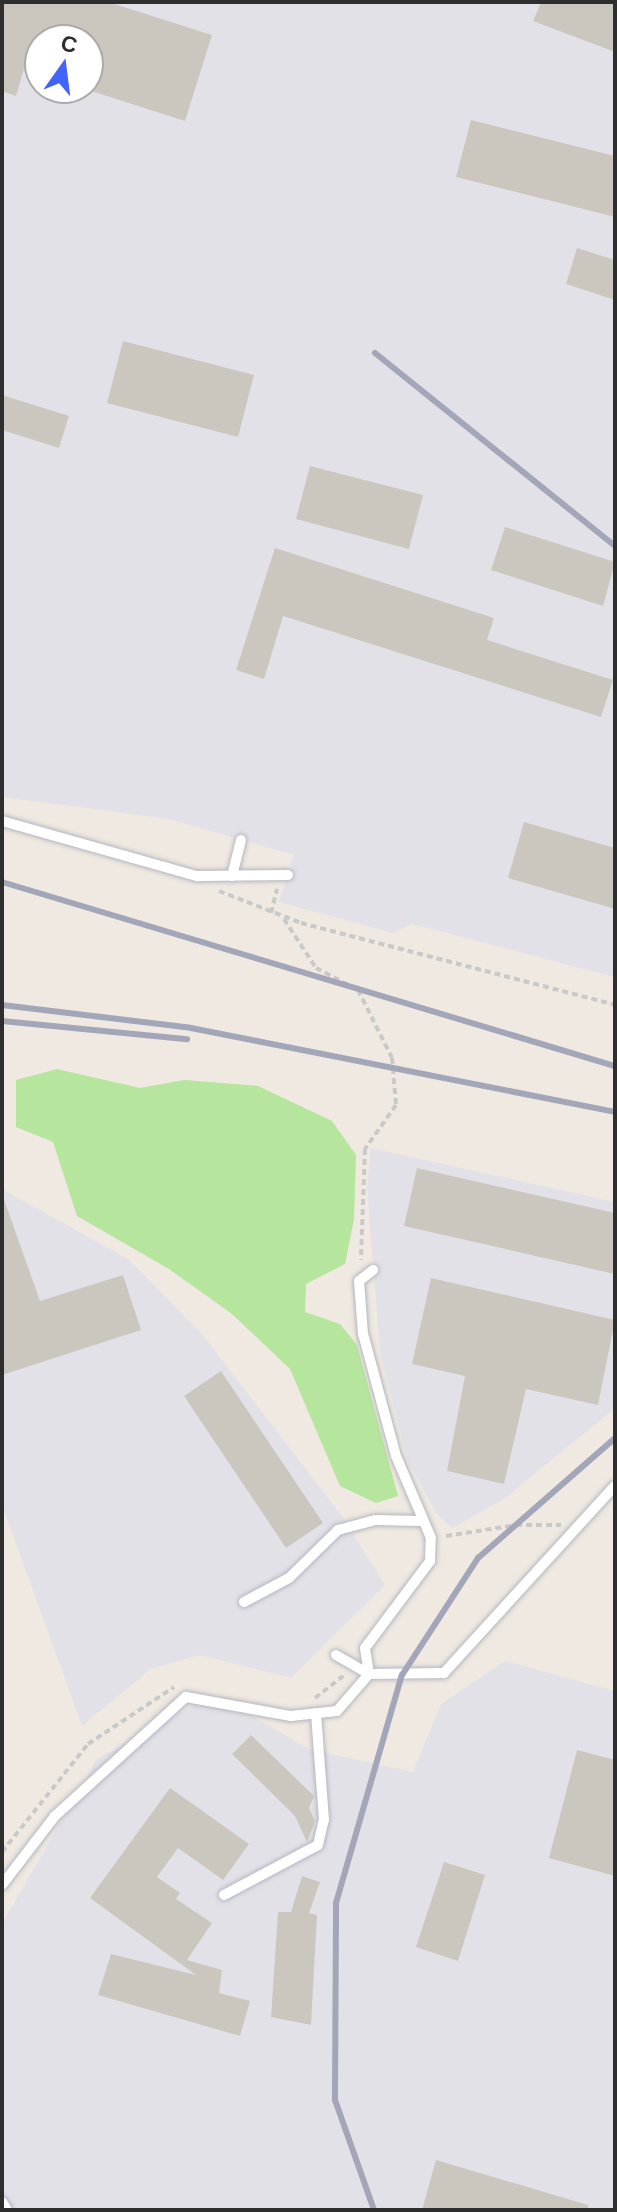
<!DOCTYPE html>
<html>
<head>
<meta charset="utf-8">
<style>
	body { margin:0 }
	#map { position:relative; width:617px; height:2212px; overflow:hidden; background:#efe9e1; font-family:Barlow,sans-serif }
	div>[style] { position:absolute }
	.industrial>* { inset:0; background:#e3e1e8 }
	.green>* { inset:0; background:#b6e59e }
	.building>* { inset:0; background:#cbc7bf }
	.path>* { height:4px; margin-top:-2px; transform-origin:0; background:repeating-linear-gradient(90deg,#c9c9c9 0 6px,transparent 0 10px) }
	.roads { filter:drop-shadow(0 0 2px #b4b7c1) drop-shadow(0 0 2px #b4b7c1) }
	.service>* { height:10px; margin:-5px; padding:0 5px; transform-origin:5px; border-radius:5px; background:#fff }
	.rail>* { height:6px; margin:-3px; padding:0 3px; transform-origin:3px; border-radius:3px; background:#a3a6b8 }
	span { translate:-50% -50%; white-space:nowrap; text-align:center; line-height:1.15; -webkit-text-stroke:6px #fff; paint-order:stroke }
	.frame { position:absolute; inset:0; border:4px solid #2e2e2e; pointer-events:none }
	.north { position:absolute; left:24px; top:24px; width:80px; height:80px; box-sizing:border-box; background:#fff; border:2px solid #ababab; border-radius:50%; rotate:14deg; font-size:22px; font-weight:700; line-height:32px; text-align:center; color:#2e2e2e }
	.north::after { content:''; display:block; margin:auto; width:28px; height:36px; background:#4264fb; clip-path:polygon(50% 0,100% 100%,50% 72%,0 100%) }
</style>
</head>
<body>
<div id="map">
	<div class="industrial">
		<i style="clip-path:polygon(evenodd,2px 2px,615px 2px,615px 977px,412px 924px,393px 933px,279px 902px,294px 855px,169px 819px,2px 797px,2px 2px,40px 40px,88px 40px,88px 88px,40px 88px,40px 40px)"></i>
		<i style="clip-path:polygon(371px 1148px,615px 1202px,615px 1408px,504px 1499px,452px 1528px,436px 1513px,407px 1459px,380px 1352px,367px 1187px)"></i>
		<i style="clip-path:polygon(2px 1189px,128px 1259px,202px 1334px,341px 1515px,385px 1585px,291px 1678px,200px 1655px,151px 1669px,82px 1726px,2px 1505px)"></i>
		<i style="clip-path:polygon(505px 1661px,615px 1691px,615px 2210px,2px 2210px,2px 1924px,97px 1759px,201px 1701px,252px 1716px,309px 1749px,413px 1772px,441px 1704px)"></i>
	</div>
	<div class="green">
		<i style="clip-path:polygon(57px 1069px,140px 1088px,184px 1080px,258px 1086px,332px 1121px,356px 1155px,354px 1219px,345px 1264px,306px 1284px,305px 1312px,340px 1324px,357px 1345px,398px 1496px,376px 1503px,340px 1486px,290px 1369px,232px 1314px,169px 1269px,77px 1216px,53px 1142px,16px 1127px,16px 1080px)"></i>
	</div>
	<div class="building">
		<i style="clip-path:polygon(2px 2px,108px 2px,212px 35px,185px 121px,88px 90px,88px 40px,40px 40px,40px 74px,24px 69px,16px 96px,2px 91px)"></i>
		<i style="clip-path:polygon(541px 2px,615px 2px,615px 52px,533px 21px)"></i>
		<i style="clip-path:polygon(471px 120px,615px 156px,615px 217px,456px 177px)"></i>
		<i style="clip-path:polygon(577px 248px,615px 260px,615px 300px,566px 284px)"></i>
		<i style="clip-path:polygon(123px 341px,254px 375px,238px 437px,107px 403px)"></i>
		<i style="clip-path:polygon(2px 395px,69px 416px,59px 448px,2px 430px)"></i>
		<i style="clip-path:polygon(310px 466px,423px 495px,409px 549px,296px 519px)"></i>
		<i style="clip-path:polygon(505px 527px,615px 562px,603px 606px,491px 570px)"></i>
		<i style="clip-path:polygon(275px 548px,494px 618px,487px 640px,613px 680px,601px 717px,283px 616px,264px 679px,236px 670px)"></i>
		<i style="clip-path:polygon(524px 822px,615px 848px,615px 909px,508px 878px)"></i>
		<i style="clip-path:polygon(417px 1168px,615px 1213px,615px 1274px,404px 1226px)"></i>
		<i style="clip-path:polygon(2px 1194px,40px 1301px,123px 1275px,141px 1330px,2px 1375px)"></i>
		<i style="clip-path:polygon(431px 1278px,615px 1320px,598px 1405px,526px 1389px,504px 1484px,447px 1471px,465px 1376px,412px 1364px)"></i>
		<i style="clip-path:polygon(221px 1371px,323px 1523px,286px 1548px,184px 1396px)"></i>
		<i style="clip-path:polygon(251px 1735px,314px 1796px,309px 1808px,315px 1821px,307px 1842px,295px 1816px,232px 1754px)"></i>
		<i style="clip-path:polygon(577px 1750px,615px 1760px,615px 1876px,549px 1858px)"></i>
		<i style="clip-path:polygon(170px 1788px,249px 1844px,223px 1880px,178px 1848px,157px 1877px,180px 1893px,176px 1899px,212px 1923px,187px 1960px,222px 1970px,219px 1993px,250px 2001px,240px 2036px,98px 1995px,111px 1954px,196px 1975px,90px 1898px)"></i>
		<i style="clip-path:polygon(444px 1862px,485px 1875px,458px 1961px,416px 1947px)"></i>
		<i style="clip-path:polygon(302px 1876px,320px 1882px,309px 1913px,317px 1915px,311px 2025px,271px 2017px,278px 1912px,291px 1912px)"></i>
		<i style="clip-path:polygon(436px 2160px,588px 2205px,588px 2210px,422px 2210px)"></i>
	</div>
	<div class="path">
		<i style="left:219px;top:891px;width:88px;rotate:21.3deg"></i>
		<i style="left:301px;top:923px;width:325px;rotate:14.6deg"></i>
		<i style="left:271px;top:913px;width:25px;rotate:-76deg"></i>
		<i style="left:284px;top:919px;width:59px;rotate:56.9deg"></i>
		<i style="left:316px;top:968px;width:47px;rotate:27.6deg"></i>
		<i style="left:358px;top:990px;width:76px;rotate:63.4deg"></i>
		<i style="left:392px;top:1058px;width:47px;rotate:85.1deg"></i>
		<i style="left:396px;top:1105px;width:54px;rotate:125.2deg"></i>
		<i style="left:365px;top:1149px;width:111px;rotate:92.1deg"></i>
		<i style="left:446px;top:1536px;width:71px;rotate:-8.9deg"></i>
		<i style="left:516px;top:1525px;width:45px"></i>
		<i style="left:315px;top:1698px;width:36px;rotate:-38deg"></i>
		<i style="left:2px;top:1852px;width:138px;rotate:-51.5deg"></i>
		<i style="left:88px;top:1744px;width:103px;rotate:-33.5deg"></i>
	</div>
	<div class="roads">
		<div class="service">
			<i style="left:2px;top:821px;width:203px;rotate:15.8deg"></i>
			<i style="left:197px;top:876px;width:91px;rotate:-0.6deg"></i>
			<i style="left:232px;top:876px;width:37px;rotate:-76deg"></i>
			<i style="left:244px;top:1602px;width:51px;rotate:-28.1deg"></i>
			<i style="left:289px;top:1578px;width:69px;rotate:-44.4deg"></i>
			<i style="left:338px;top:1530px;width:39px;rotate:-15deg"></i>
			<i style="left:376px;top:1520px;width:44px;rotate:1.3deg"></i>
			<i style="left:336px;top:1655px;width:38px;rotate:30deg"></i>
			<i style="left:369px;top:1674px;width:26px;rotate:-99deg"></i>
			<i style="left:365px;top:1648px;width:109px;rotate:-53.2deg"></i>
			<i style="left:430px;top:1561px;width:23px;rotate:-88deg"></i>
			<i style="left:431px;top:1538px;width:89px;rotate:-113.1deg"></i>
			<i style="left:396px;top:1456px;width:126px;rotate:-105.1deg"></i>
			<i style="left:363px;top:1334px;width:53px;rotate:-94.3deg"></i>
			<i style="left:359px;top:1281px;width:18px;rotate:-38deg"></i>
			<i style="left:2px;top:1885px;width:87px;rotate:-52.5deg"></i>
			<i style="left:55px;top:1816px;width:177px;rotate:-42.3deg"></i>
			<i style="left:186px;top:1697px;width:107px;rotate:10.3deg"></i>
			<i style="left:291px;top:1716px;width:46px;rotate:-6.2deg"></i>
			<i style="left:337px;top:1711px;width:49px;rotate:-49.1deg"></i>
			<i style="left:369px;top:1674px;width:75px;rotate:-0.8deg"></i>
			<i style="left:444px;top:1673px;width:253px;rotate:-47.6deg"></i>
			<i style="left:224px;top:1895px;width:106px;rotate:-28deg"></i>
			<i style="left:318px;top:1845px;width:26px;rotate:-77deg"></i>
			<i style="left:324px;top:1820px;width:107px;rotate:-94.3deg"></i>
			<i style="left:2px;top:2202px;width:9px;rotate:58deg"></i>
		</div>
	</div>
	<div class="rail">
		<i style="left:375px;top:353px;width:308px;rotate:38.8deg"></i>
		<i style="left:2px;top:882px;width:640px;rotate:16.71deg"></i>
		<i style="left:2px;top:1005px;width:190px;rotate:6.9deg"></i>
		<i style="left:191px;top:1028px;width:432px;rotate:11.2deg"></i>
		<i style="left:2px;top:1021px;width:186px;rotate:5.6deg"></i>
		<i style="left:374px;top:2210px;width:117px;rotate:-109.5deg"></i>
		<i style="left:335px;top:2100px;width:197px;rotate:-89.7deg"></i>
		<i style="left:336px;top:1903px;width:237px;rotate:-73.9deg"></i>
		<i style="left:402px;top:1675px;width:140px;rotate:-57deg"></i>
		<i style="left:478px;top:1558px;width:182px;rotate:-41.2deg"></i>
	</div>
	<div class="frame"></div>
	<div class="north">С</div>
</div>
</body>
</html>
